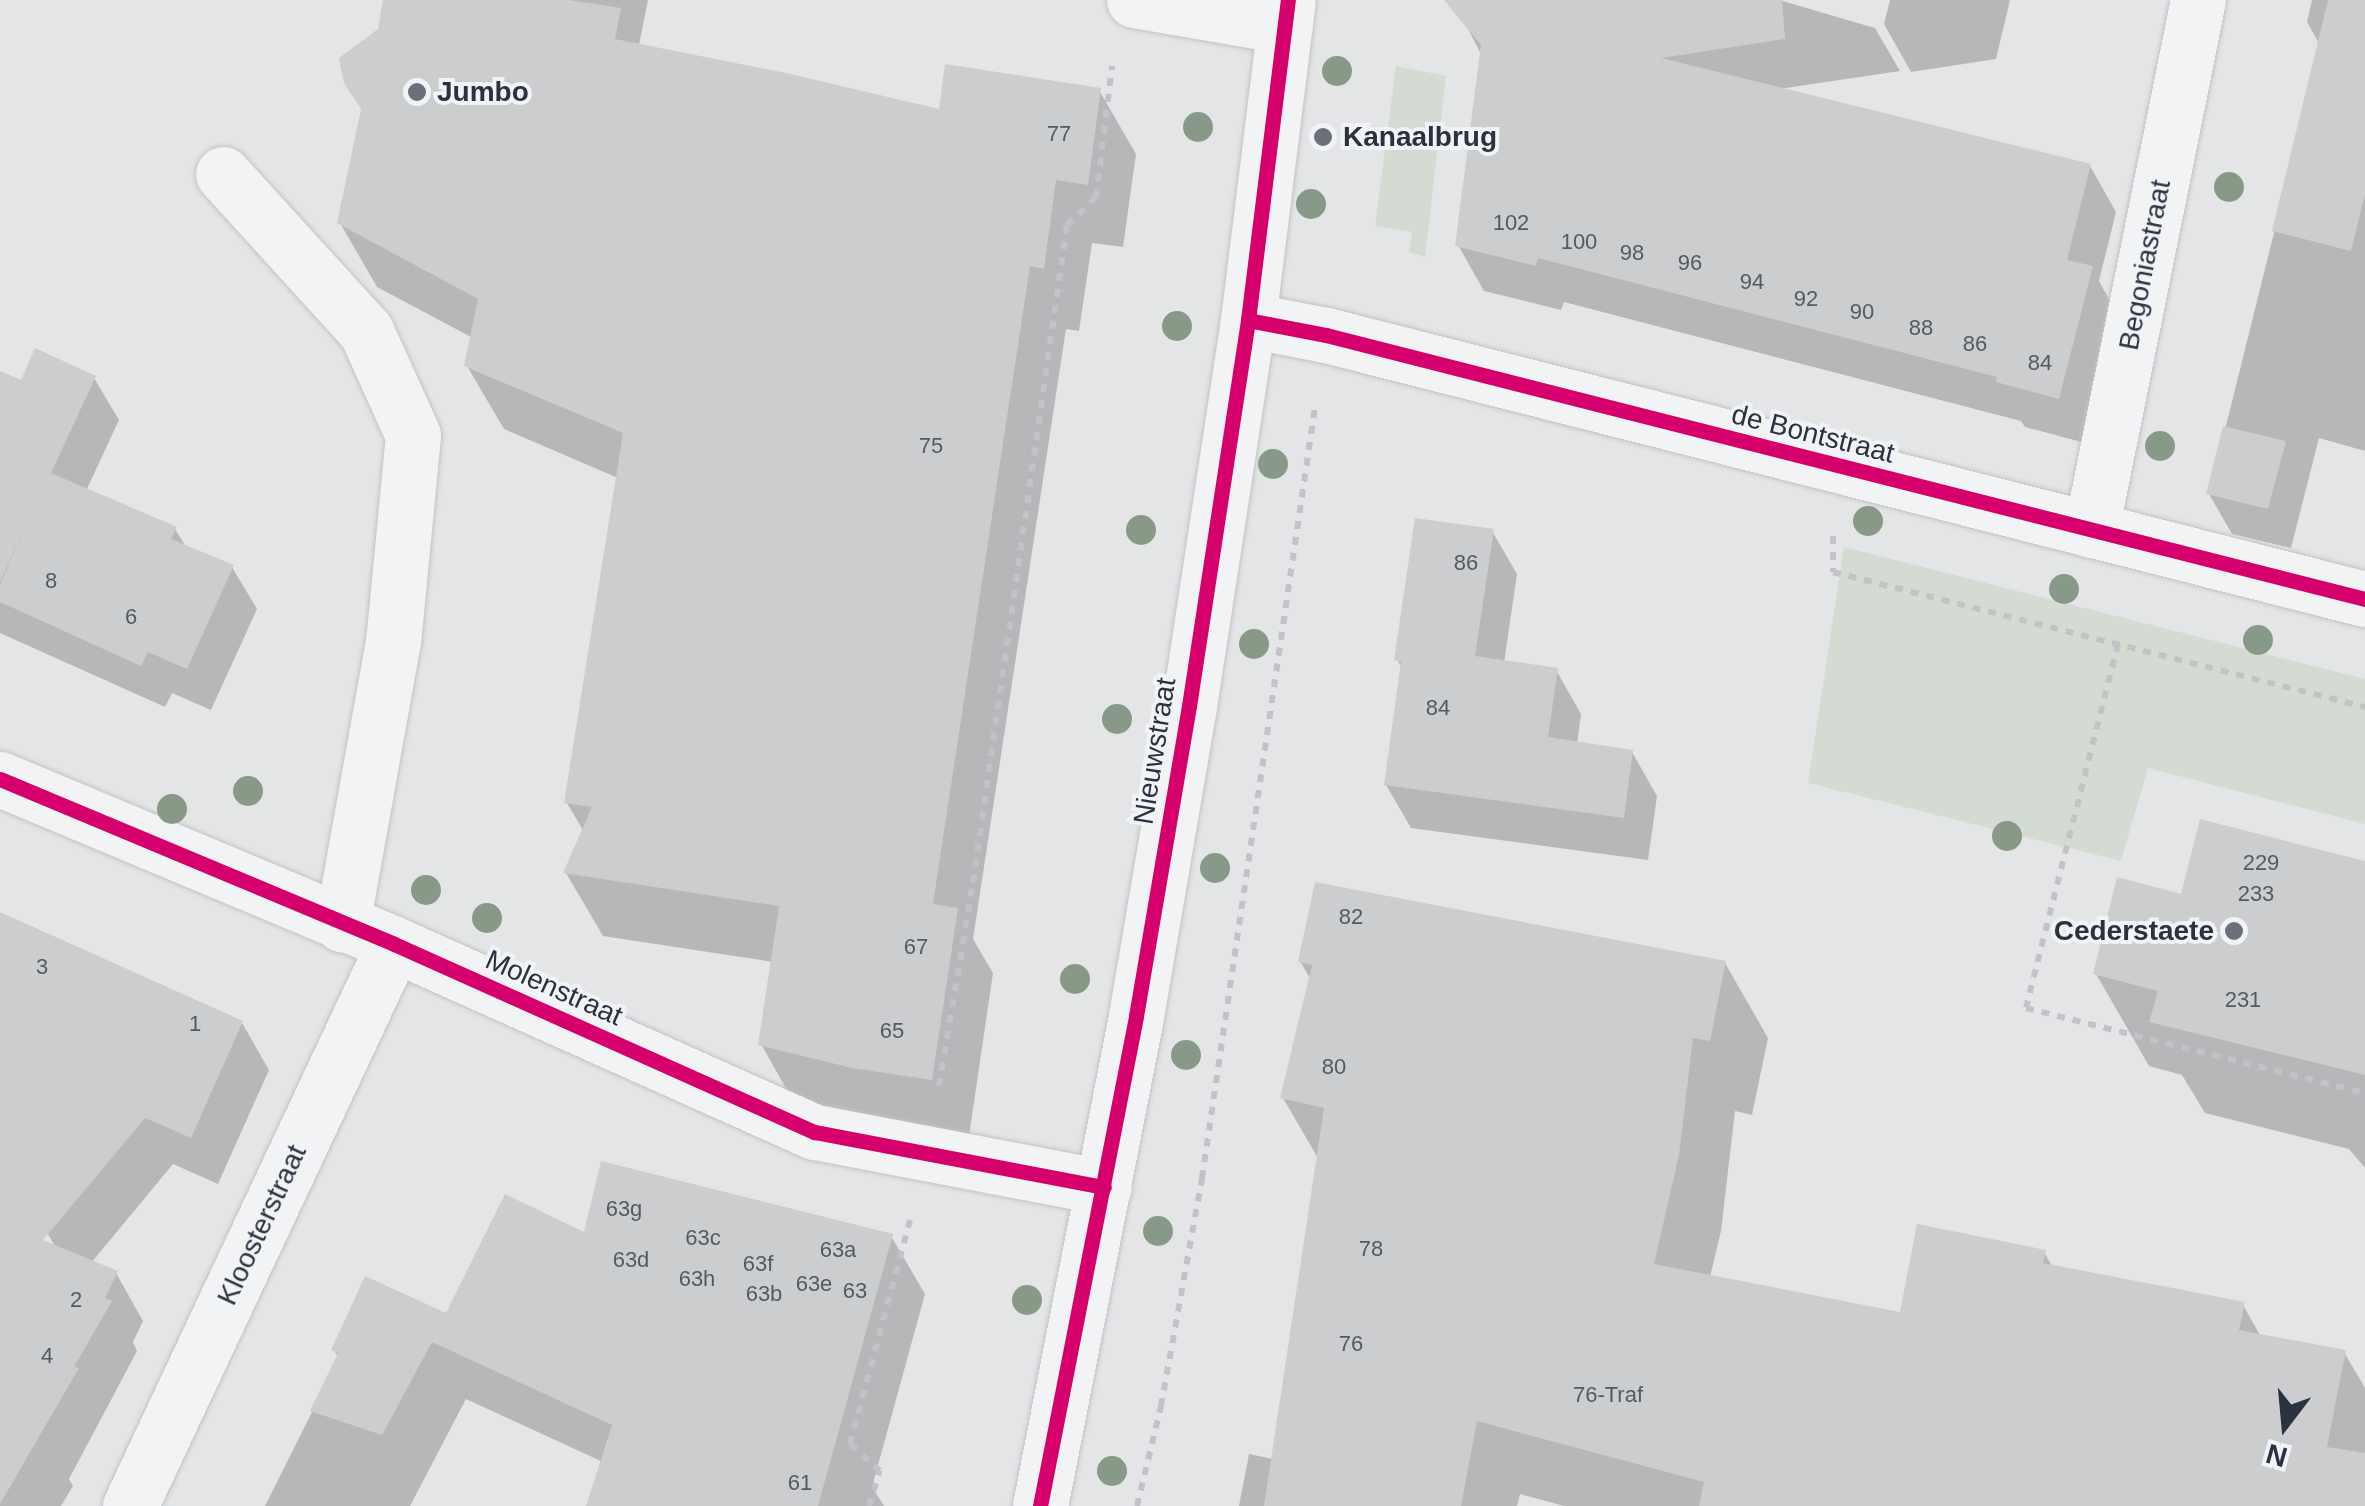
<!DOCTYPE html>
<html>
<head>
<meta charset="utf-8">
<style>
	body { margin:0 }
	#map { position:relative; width:2365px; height:1506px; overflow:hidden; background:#e3e5e7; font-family:Helvetica,sans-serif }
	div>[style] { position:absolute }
	.green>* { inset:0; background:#d4dbd3 }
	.shadow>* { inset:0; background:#0003 }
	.building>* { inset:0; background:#cbcdcf }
	.path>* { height:6px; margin-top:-3px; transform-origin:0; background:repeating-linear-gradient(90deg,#c2c3c7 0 8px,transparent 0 16px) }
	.roads { filter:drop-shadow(0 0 2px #c1c3c5) drop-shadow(0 0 2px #c1c3c5) }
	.minor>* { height:55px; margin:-27.5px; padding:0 27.5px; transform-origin:27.5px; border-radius:27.5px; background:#f2f3f4 }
	.cycleway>* { height:15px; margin:-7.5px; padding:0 7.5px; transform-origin:7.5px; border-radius:7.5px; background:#d6006c }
	.trees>* { width:30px; height:30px; margin:-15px; border-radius:50%; background:#899987 }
	.dots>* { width:28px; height:28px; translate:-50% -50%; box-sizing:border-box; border:5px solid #f1f3f6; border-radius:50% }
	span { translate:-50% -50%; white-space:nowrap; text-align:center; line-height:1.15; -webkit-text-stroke:8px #f1f3f6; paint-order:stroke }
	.number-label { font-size:22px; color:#545a64 }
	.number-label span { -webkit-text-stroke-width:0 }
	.poi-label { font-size:28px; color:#2b323f; font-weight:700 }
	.left { translate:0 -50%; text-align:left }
	.right { translate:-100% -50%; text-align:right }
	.street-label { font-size:28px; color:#2b323f }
	.north { position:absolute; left:2235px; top:1376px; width:100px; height:100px; -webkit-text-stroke:8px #f1f3f6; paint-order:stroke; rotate:196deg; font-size:28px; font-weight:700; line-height:40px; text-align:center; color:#2b323f }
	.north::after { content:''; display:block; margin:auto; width:35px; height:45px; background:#2b323f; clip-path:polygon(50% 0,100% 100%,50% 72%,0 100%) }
</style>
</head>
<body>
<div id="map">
	<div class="green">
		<i style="clip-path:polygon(1396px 66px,1446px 76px,1425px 257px,1409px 252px,1412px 232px,1375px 226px)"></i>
		<i style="clip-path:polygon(1844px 547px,2365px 679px,2365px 824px,2148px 768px,2121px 861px,1808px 783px)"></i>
	</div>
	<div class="shadow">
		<i style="clip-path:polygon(385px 0,648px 0,639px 45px,941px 112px,1099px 90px,1136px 154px,1123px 247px,1092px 243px,1079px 331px,1066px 329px,973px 939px,993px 973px,968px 1143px,797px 1108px,761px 1044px,773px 962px,603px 936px,566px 873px,584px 832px,567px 803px,618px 478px,504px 429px,467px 366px,473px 338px,377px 287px,340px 223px)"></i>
		<i style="clip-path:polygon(1453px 0,1779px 0,1875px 28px,1900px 71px,1779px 89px,2090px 166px,2116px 212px,2099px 281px,2117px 314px,2085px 443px,2025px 427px,2021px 421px,1564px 302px,1561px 310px,1484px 291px,1458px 245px,1482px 56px)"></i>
		<i style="clip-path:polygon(1890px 0,2010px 0,1996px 59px,1911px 72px,1884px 24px)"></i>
		<i style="clip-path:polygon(2312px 0,2365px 0,2365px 56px,2321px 47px,2307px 22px)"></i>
		<i style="clip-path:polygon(2313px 76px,2365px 88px,2365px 451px,2319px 438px,2291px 548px,2232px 534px,2209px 494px)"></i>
		<i style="clip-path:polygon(94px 378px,119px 420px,86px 491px,175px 529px,186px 547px,232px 567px,257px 609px,211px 710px,172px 693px,165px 707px,0 633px,0 408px,22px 383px)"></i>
		<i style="clip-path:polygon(1492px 531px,1517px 574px,1504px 663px,1556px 670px,1581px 714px,1577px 744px,1632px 752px,1657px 796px,1648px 860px,1411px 828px,1386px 785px,1402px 669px,1397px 659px)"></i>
		<i style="clip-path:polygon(2365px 863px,2365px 1168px,2349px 1149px,2205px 1113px,2182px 1075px,2149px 1066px,2096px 974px,2183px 897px)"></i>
		<i style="clip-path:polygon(1300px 961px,1725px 963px,1768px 1038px,1752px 1115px,1735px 1111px,1721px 1231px,1710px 1277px,1902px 1314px,2044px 1252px,2053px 1268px,2243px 1305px,2261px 1337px,2344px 1352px,2365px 1388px,2365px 1506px,1564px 1506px,1520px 1494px,1517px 1506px,1239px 1506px,1249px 1454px,1273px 1459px,1319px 1160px,1283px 1098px,1311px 980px)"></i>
		<i style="clip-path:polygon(242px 1023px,269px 1070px,218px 1184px,173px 1164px,91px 1263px,116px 1273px,143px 1321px,133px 1342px,137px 1351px,69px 1479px,73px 1486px,61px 1506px,0 1506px,0 1293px,56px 1248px,37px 1215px)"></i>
		<i style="clip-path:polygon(586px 1235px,891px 1236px,925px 1294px,872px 1487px,884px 1506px,589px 1506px,603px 1462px,466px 1399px,410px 1506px,265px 1506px,339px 1358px,334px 1350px,447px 1317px)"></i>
	</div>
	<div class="building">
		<i style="clip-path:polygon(383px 0,569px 0,621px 8px,615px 39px,786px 73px,939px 109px,945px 64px,1101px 88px,1088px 185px,1056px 180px,1044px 269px,1030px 266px,933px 904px,958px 908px,932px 1080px,852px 1068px,758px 1045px,779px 906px,563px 873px,592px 807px,564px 803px,623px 433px,464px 366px,478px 299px,337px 223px,361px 109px,344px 83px,339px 58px,378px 29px)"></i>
		<i style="clip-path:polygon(1444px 0,1782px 0,1785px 39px,1661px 58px,2091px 164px,2067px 260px,2093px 266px,2059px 399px,1996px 382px,1997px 377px,1538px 258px,1536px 266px,1455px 246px,1481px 45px)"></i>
		<i style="clip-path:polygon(2328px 0,2365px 0,2365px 194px,2351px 251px,2272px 231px)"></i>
		<i style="clip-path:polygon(35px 348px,96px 376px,51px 473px,177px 527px,171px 539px,234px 565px,187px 669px,148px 652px,141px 666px,0 602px,0 584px,29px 519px,0 582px,0 371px,21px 380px)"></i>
		<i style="clip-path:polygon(2223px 426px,2286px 441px,2268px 509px,2206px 494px)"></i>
		<i style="clip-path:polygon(1415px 518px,1494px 529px,1475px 656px,1558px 668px,1548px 737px,1633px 750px,1624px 818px,1384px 785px,1401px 662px,1394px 660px)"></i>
		<i style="clip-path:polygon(2200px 819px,2365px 861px,2365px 1075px,2149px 1022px,2158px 991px,2093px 974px,2117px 877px,2181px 894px)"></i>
		<i style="clip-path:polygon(1315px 882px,1726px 961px,1710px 1041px,1693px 1038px,1679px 1155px,1654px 1264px,1900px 1312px,1917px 1224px,2046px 1250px,2043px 1263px,2245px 1302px,2239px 1330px,2346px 1350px,2327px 1447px,2365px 1453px,2365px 1506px,1699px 1506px,1704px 1482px,1477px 1421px,1461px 1506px,1264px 1506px,1324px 1108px,1280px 1098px,1312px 965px,1298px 962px)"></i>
		<i style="clip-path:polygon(0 912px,243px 1021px,191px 1138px,145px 1118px,43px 1240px,118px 1271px,105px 1298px,112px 1301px,74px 1367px,79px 1368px,0 1504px)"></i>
		<i style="clip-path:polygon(601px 1161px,893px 1234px,818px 1506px,586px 1506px,612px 1425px,432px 1342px,382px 1435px,310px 1411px,338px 1353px,331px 1350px,365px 1276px,446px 1313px,505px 1194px,584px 1232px)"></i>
	</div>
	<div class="path">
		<i style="left:1833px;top:536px;width:36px;rotate:90deg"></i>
		<i style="left:1833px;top:572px;width:549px;rotate:14.24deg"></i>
		<i style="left:2118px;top:644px;width:375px;rotate:104.2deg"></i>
		<i style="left:2026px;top:1008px;width:349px;rotate:14.1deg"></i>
		<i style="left:939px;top:1086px;width:206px;rotate:-80.5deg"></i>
		<i style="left:973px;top:883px;width:665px;rotate:-81.87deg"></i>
		<i style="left:1067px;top:225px;width:40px;rotate:-44deg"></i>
		<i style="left:1096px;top:197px;width:132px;rotate:-83deg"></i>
		<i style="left:869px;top:1506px;width:37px;rotate:-73deg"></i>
		<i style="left:880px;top:1471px;width:40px;rotate:-138deg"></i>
		<i style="left:850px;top:1444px;width:232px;rotate:-75deg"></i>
		<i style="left:1137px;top:1506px;width:103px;rotate:-76.5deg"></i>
		<i style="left:1161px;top:1406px;width:232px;rotate:-79.8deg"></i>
		<i style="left:1202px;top:1178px;width:779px;rotate:-81.66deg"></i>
	</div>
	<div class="roads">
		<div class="minor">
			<i style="left:1134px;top:0;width:153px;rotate:9.8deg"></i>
			<i style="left:223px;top:174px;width:212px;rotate:47.7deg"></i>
			<i style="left:366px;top:331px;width:114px;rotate:65.7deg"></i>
			<i style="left:413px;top:435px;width:207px;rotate:95.5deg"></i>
			<i style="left:393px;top:641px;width:288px;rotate:100.2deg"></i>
			<i style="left:1248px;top:320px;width:79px;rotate:10.9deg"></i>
			<i style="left:1326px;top:335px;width:1072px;rotate:14.26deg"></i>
			<i style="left:2091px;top:530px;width:541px;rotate:-78.59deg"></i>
			<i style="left:0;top:779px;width:427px;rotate:22.7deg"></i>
			<i style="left:394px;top:944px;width:461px;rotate:24.1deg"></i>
			<i style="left:815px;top:1132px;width:294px;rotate:10.8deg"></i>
			<i style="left:130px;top:1506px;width:621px;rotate:-64.84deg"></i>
			<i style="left:1040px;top:1506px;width:499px;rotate:-78.9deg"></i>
			<i style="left:1136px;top:1016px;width:314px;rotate:-80.3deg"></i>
			<i style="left:1189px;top:706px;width:390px;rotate:-81.3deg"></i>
			<i style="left:1248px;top:320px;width:322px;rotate:-82.9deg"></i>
		</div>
	</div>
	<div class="cycleway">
		<i style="left:1248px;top:320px;width:79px;rotate:10.9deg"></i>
		<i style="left:1326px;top:335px;width:1072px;rotate:14.26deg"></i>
		<i style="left:0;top:779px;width:427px;rotate:22.7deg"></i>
		<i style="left:394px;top:944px;width:461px;rotate:24.1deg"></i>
		<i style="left:815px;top:1132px;width:294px;rotate:10.8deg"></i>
		<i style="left:1040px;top:1506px;width:499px;rotate:-78.9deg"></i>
		<i style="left:1136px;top:1016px;width:314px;rotate:-80.3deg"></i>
		<i style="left:1189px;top:706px;width:390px;rotate:-81.3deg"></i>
		<i style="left:1248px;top:320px;width:322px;rotate:-82.9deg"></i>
	</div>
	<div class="trees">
		<i style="left:1337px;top:71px"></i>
		<i style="left:1198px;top:127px"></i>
		<i style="left:2229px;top:187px"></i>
		<i style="left:1311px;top:204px"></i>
		<i style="left:1177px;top:326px"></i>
		<i style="left:2160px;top:446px"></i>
		<i style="left:1273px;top:464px"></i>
		<i style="left:1868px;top:521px"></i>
		<i style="left:1141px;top:530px"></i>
		<i style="left:2064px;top:589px"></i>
		<i style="left:2258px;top:640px"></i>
		<i style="left:1254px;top:644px"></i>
		<i style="left:1117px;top:719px"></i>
		<i style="left:248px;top:791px"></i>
		<i style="left:172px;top:809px"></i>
		<i style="left:2007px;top:836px"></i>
		<i style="left:1215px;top:868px"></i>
		<i style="left:426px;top:890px"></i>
		<i style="left:487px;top:918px"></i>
		<i style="left:1075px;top:979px"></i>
		<i style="left:1186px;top:1055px"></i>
		<i style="left:1158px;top:1231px"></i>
		<i style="left:1027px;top:1300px"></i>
		<i style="left:1112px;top:1471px"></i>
	</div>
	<div class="dots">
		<i style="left:417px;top:92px;background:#6b717a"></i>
		<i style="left:1323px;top:137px;background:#6b717a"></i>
		<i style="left:2234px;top:931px;background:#6b717a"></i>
	</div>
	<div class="number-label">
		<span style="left:1059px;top:134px">77</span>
		<span style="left:1511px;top:223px">102</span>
		<span style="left:1579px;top:242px">100</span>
		<span style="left:1632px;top:253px">98</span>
		<span style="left:1690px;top:263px">96</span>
		<span style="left:1752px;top:282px">94</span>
		<span style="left:1806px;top:299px">92</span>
		<span style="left:1862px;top:312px">90</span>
		<span style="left:1921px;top:328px">88</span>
		<span style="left:1975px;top:344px">86</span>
		<span style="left:2040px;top:363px">84</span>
		<span style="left:931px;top:446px">75</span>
		<span style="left:1466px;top:563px">86</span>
		<span style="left:51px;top:581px">8</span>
		<span style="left:131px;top:617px">6</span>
		<span style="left:1438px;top:708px">84</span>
		<span style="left:2261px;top:863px">229</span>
		<span style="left:2256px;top:894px">233</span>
		<span style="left:1351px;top:917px">82</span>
		<span style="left:916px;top:947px">67</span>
		<span style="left:42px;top:967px">3</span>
		<span style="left:2243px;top:1000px">231</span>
		<span style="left:195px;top:1024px">1</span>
		<span style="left:892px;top:1031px">65</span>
		<span style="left:1334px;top:1067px">80</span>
		<span style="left:624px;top:1209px">63g</span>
		<span style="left:703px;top:1238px">63c</span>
		<span style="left:1371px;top:1249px">78</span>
		<span style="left:838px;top:1250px">63a</span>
		<span style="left:631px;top:1260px">63d</span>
		<span style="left:758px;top:1264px">63f</span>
		<span style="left:697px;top:1279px">63h</span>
		<span style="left:814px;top:1284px">63e</span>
		<span style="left:855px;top:1291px">63</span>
		<span style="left:764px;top:1294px">63b</span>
		<span style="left:76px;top:1300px">2</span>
		<span style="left:1351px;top:1344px">76</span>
		<span style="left:47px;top:1356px">4</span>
		<span style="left:1608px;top:1395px">76-Traf</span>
		<span style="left:800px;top:1483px">61</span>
	</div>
	<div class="poi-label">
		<span class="left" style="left:437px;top:92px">Jumbo</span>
		<span class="left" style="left:1343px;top:137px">Kanaalbrug</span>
		<span class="right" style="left:2214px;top:931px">Cederstaete</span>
	</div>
	<div class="street-label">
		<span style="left:2145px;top:265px;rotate:-79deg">Begoniastraat</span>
		<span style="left:1813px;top:434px;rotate:14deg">de Bontstraat</span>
		<span style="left:1155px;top:751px;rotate:-81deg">Nieuwstraat</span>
		<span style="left:554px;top:988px;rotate:24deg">Molenstraat</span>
		<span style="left:262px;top:1225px;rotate:-65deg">Kloosterstraat</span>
	</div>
	<div class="north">N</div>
</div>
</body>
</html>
